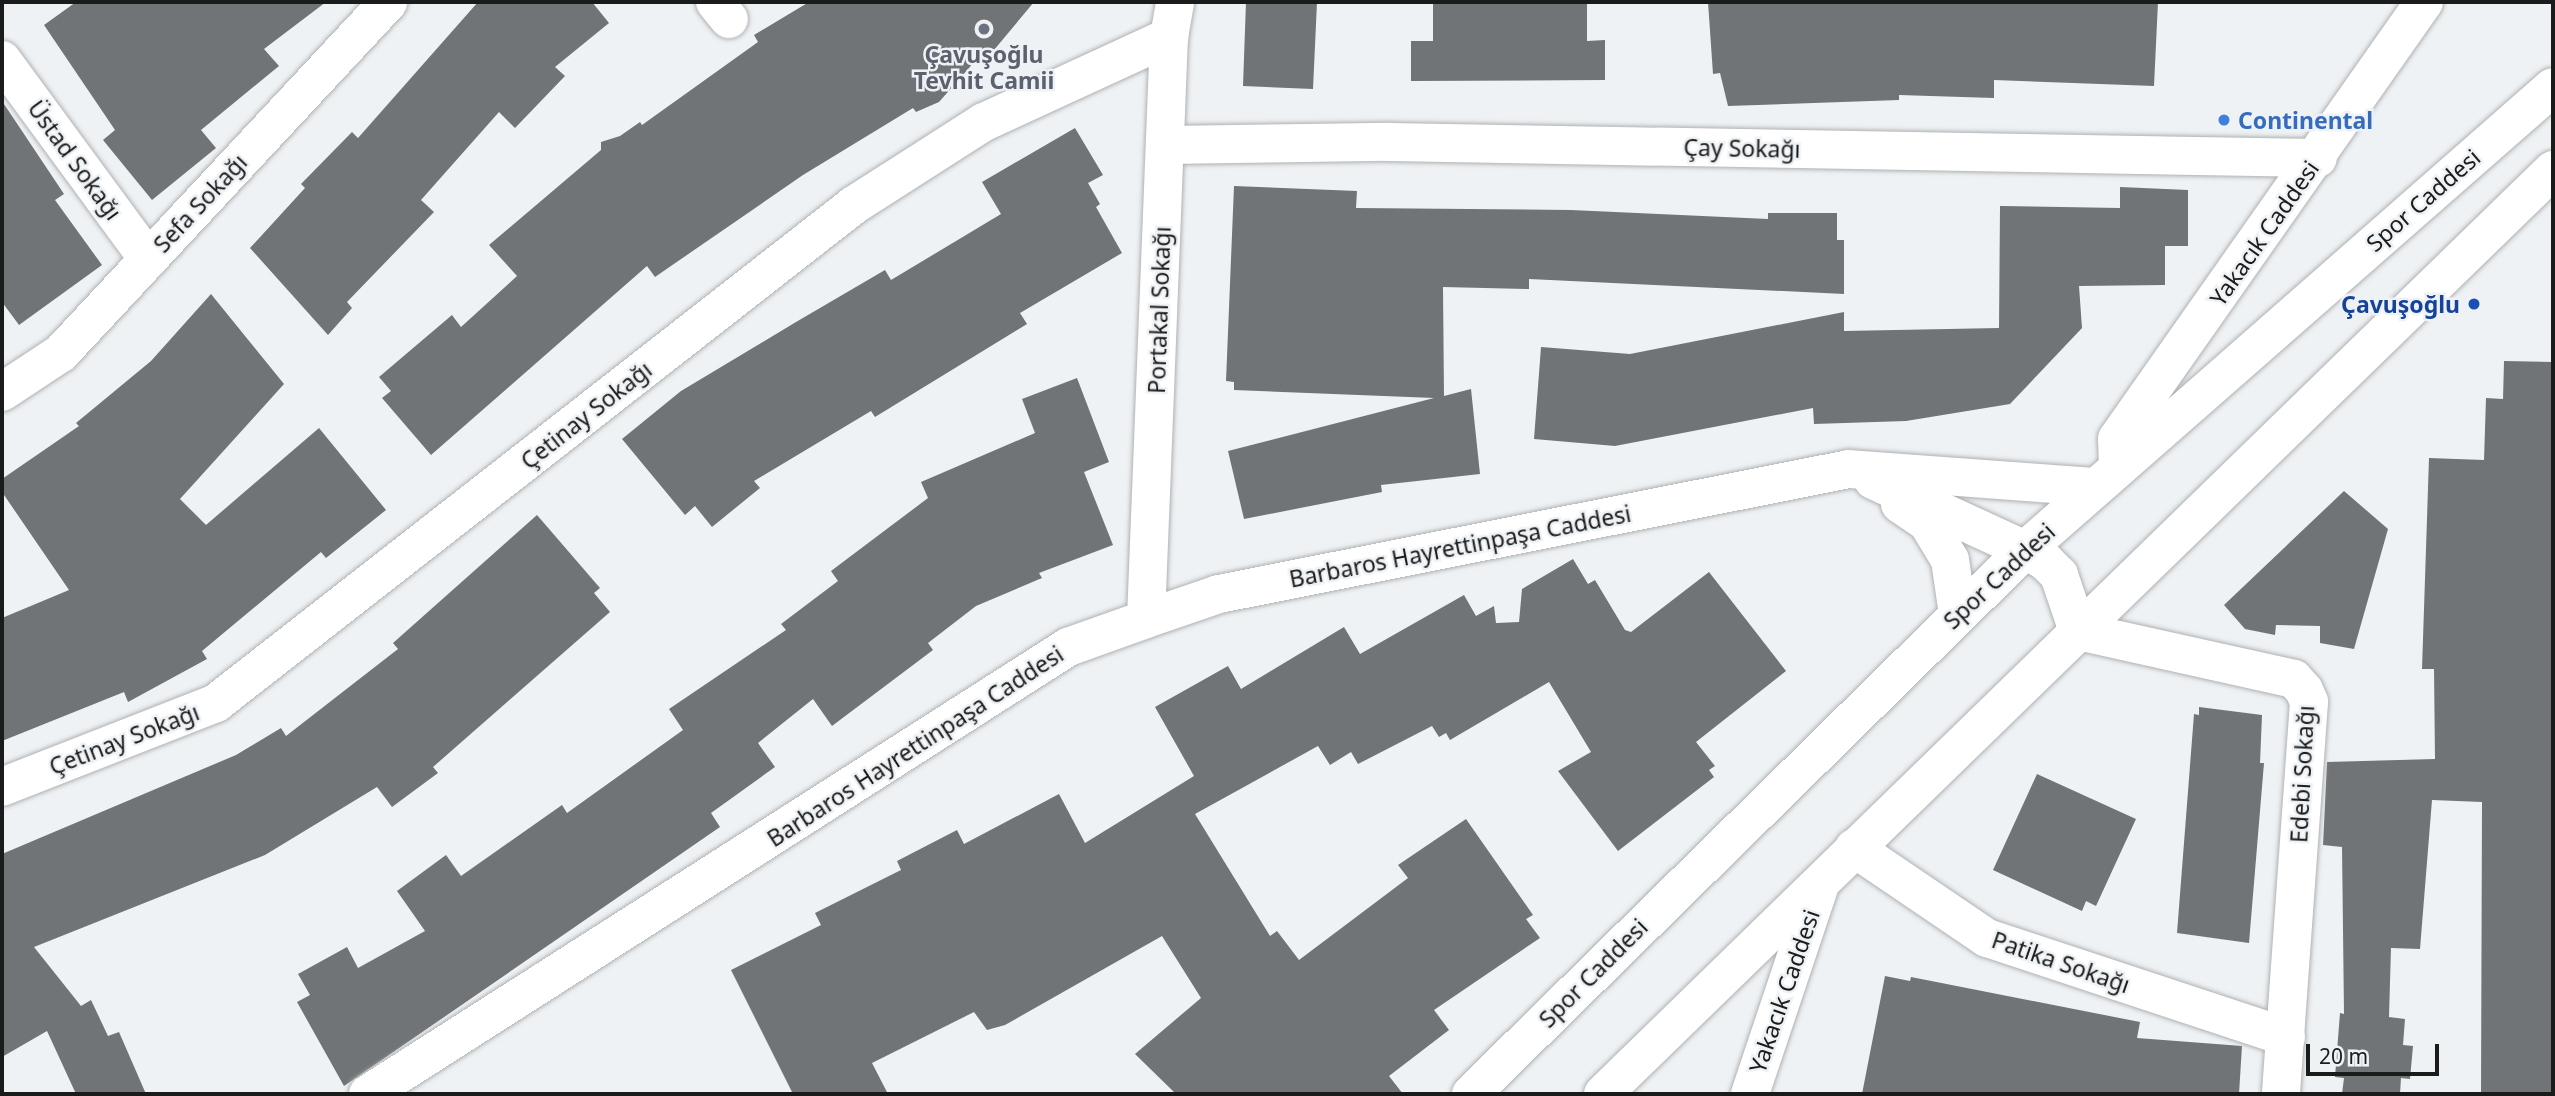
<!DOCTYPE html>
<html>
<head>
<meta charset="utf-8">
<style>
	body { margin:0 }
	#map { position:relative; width:2555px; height:1096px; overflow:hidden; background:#eff2f4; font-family:"Noto Sans",sans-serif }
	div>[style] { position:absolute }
	.building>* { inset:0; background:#717476 }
	.roads { filter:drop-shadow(0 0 2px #afb1b3) drop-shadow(0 0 2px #afb1b3) }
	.minor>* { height:38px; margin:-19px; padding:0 19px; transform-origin:19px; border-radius:19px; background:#fff }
	.major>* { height:38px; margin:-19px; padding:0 19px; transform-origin:19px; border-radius:19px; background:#fff }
	.dots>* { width:19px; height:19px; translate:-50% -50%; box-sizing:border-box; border:4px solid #eff2f4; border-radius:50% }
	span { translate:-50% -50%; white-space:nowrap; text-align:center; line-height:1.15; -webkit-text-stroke:5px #eff2f4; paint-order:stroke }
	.worship-label { font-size:23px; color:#5b616d; font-weight:700 }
	.shop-label { font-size:23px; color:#366cbe; font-weight:700 }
	.left { translate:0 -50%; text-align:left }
	.street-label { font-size:23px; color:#1a1b1b }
	.transit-label { font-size:23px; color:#164399; font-weight:700 }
	.right { translate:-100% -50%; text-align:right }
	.frame { position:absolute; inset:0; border:4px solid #1a1b1b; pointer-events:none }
	.scale { position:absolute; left:2306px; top:1044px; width:133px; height:32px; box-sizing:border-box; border:4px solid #1a1b1b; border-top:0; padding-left:9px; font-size:21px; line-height:24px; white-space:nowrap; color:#1a1b1b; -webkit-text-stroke:5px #eff2f4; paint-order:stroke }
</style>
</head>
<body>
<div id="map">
	<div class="building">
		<i style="clip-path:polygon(76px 2px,326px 2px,264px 49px,279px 66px,201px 130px,216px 148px,152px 200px,103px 140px,115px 130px,44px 25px)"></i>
		<i style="clip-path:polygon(478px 2px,592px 2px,609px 23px,555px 67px,565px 76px,515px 128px,499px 112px,421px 200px,434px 212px,347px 302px,352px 308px,328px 335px,250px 248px,305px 188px,301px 184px,352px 132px,358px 138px)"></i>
		<i style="clip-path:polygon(809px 2px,1034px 2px,989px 56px,984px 51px,939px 102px,916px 112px,913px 108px,803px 175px,655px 277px,647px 266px,431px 455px,382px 398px,391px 391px,379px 377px,452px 315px,461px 327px,517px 276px,489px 245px,601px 150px,601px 142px,620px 136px,640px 122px,642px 125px,758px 42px,754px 35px)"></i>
		<i style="clip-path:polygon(1246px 2px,1317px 2px,1313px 89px,1243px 86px)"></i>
		<i style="clip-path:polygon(1433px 2px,1587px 2px,1587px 41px,1605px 40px,1605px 80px,1411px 81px,1411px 41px,1433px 41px)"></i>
		<i style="clip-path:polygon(1708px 2px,2158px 2px,2154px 86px,1994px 80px,1994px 98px,1899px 95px,1899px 100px,1728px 106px,1720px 73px,1713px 74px)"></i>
		<i style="clip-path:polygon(2px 101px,64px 194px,55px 200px,102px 265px,19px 325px,2px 302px)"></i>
		<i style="clip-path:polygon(1075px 128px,1103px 175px,1088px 183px,1100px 204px,1096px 207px,1122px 253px,1020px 313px,1027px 324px,875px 417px,871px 411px,754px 481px,760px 488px,712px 527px,695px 506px,685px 515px,622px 439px,681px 391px,796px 322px,885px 270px,891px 280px,1001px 214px,982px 182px)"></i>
		<i style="clip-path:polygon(1234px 186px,1357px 191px,1356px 208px,1571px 210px,1768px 219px,1768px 213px,1837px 213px,1837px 240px,1844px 240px,1844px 294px,1529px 279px,1529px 289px,1443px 287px,1444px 396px,1471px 389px,1480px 474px,1381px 485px,1382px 492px,1244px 519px,1228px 451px,1434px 398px,1234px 390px,1234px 382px,1226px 381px)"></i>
		<i style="clip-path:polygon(2120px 187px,2188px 190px,2188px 246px,2165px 246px,2165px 285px,2079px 286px,2082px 328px,2010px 404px,1906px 421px,1814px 424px,1813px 408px,1615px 446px,1534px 439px,1541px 347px,1630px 354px,1844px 312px,1844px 331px,1999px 328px,2000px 206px,2120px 208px)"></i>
		<i style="clip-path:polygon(211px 294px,284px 384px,180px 499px,206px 525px,319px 428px,386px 510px,326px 558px,321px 552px,202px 651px,207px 659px,128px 702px,124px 692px,2px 741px,2px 618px,69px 590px,2px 492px,2px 479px,79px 426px,76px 423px,151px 361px)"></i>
		<i style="clip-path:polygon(2504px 361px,2553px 362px,2551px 1094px,2481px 1094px,2482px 802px,2432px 800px,2420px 949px,2391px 948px,2389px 1017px,2405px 1019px,2403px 1045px,2413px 1046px,2410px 1079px,2401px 1078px,2400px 1094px,2342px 1094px,2344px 1078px,2335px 1077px,2340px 1013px,2344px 1014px,2342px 847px,2323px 845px,2327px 762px,2435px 759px,2434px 669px,2422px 669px,2429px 458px,2484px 460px,2486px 398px,2503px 399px)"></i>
		<i style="clip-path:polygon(1077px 378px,1109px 462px,1084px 472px,1113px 545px,1039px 573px,1042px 578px,976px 606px,928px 643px,933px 650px,832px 726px,813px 699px,758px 743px,775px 767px,711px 813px,720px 827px,344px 1086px,297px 1002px,310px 995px,298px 974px,347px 947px,358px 968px,425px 931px,397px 891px,446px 855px,461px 876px,562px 805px,567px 813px,683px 730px,669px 709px,786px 630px,781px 624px,838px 581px,831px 571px,928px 498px,921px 482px,1035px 433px,1022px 399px)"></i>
		<i style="clip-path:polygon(2344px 491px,2388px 529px,2354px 649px,2320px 643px,2320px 626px,2276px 625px,2275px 635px,2245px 629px,2224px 605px)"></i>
		<i style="clip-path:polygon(537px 515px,600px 588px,594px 593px,610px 612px,433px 767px,438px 773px,392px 807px,377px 787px,265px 855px,34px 947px,81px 1006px,91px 1000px,108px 1036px,119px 1032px,146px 1094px,76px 1094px,47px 1031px,2px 1057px,2px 854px,236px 755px,281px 728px,286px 736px,398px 649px,393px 643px)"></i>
		<i style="clip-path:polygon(1573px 559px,1588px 584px,1595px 580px,1625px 630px,1631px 632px,1709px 572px,1786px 671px,1696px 742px,1715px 766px,1709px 770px,1714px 777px,1618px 851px,1558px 771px,1591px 752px,1549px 682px,1450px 740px,1446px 733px,1439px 737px,1432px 726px,1358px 764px,1351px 752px,1330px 765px,1318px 746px,1195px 814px,1270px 936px,1277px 931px,1299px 960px,1408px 878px,1398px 865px,1466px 819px,1533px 915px,1526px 919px,1540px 938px,1434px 1010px,1449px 1030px,1389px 1076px,1403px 1094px,1176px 1094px,1135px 1054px,1201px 998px,1162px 936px,1005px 1025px,987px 1030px,974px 1012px,872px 1063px,888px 1094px,793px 1094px,731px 970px,821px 925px,815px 913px,901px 870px,897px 861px,957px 830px,964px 844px,1059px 794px,1085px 843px,1194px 776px,1155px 707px,1228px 666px,1241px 689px,1344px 627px,1360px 654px,1464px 595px,1476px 616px,1494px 606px,1496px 623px,1519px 622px,1522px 589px)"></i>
		<i style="clip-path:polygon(2199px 707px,2262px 715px,2260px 763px,2264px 763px,2249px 943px,2177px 933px,2194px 714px,2199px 715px)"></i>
		<i style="clip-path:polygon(2037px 774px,2136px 819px,2096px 906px,2086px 901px,2082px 911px,1993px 870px)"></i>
		<i style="clip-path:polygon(1885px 976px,1910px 981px,1911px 977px,2140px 1022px,2137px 1038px,2242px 1046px,2239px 1094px,1862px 1094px)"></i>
	</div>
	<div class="roads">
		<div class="minor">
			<i style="left:715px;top:2px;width:22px;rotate:51deg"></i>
			<i style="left:2px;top:60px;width:247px;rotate:53.7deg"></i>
			<i style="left:1166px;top:145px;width:224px;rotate:-0.8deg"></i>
			<i style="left:1390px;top:142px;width:928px;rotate:0.99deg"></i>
			<i style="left:2px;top:392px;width:71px;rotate:-33.5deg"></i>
			<i style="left:61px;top:353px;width:480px;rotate:-47deg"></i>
			<i style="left:2118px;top:466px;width:27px;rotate:-92deg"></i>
			<i style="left:2117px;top:439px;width:534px;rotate:-54.91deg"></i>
			<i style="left:1873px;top:480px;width:167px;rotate:24.7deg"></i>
			<i style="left:1900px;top:504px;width:32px;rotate:34deg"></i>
			<i style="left:1927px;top:522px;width:44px;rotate:58.8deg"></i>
			<i style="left:1950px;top:560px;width:55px;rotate:81.6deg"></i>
			<i style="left:1146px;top:619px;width:582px;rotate:-87.74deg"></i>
			<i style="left:1169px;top:37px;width:36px;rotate:-80deg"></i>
			<i style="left:2078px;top:631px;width:221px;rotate:12.5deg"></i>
			<i style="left:2294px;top:679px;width:15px;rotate:48deg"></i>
			<i style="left:2304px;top:690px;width:13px;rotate:67deg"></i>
			<i style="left:2309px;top:702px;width:393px;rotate:94.1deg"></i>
			<i style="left:2px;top:787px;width:230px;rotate:-21.4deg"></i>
			<i style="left:216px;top:703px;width:809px;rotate:-37.97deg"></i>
			<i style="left:854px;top:205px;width:154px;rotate:-32.6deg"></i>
			<i style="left:984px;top:122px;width:204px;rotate:-24.7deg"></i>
			<i style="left:1854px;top:848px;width:161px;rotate:34.1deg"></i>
			<i style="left:1987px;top:938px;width:315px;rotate:18.3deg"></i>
			<i style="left:368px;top:1094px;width:831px;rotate:-32.56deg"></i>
			<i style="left:1068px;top:647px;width:83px;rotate:-19.7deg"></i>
			<i style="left:1146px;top:619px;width:77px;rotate:-18.9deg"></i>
			<i style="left:1219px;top:594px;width:642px;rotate:-11.22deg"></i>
			<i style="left:1849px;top:469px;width:247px;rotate:4.2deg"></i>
			<i style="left:1750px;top:1094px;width:217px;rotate:-71.5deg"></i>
		</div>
		<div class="major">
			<i style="left:2025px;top:550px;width:23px;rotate:29deg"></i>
			<i style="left:2045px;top:561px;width:20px;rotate:45deg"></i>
			<i style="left:2059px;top:575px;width:59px;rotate:71.3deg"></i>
			<i style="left:1471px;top:1094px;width:776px;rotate:-44.48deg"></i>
			<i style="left:2025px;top:550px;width:702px;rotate:-41.25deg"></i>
			<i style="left:1603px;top:1094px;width:1325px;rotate:-44.21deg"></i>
		</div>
	</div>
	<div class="dots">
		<i style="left:984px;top:29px;background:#6b7280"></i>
		<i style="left:2224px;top:120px;background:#3f7fe0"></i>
		<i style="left:2474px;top:304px;background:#1a4fb4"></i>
	</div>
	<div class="worship-label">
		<span style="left:984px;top:67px">Çavuşoğlu<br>Tevhit Camii</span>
	</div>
	<div class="shop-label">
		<span class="left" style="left:2238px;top:120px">Continental</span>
	</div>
	<div class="street-label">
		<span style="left:1742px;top:148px;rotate:1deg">Çay Sokağı</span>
		<span style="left:75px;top:160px;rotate:54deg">Üstad Sokağı</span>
		<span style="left:2423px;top:200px;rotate:-41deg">Spor Caddesi</span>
		<span style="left:200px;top:203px;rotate:-47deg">Sefa Sokağı</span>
		<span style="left:2264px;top:233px;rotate:-55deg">Yakacık Caddesi</span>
		<span style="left:1159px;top:310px;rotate:-88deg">Portakal Sokağı</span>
		<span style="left:586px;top:415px;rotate:-38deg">Çetinay Sokağı</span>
		<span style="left:1460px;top:546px;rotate:-11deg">Barbaros Hayrettinpaşa Caddesi</span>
		<span style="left:1999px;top:576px;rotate:-43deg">Spor Caddesi</span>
		<span style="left:124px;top:739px;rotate:-21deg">Çetinay Sokağı</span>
		<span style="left:915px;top:746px;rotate:-33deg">Barbaros Hayrettinpaşa Caddesi</span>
		<span style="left:2302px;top:774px;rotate:-87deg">Edebi Sokağı</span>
		<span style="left:2061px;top:962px;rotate:19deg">Patika Sokağı</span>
		<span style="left:1593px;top:973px;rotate:-45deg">Spor Caddesi</span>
		<span style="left:1784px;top:991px;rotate:-71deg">Yakacık Caddesi</span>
	</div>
	<div class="transit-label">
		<span class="right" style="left:2460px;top:304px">Çavuşoğlu</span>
	</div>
	<div class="frame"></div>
	<div class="scale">20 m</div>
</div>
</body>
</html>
